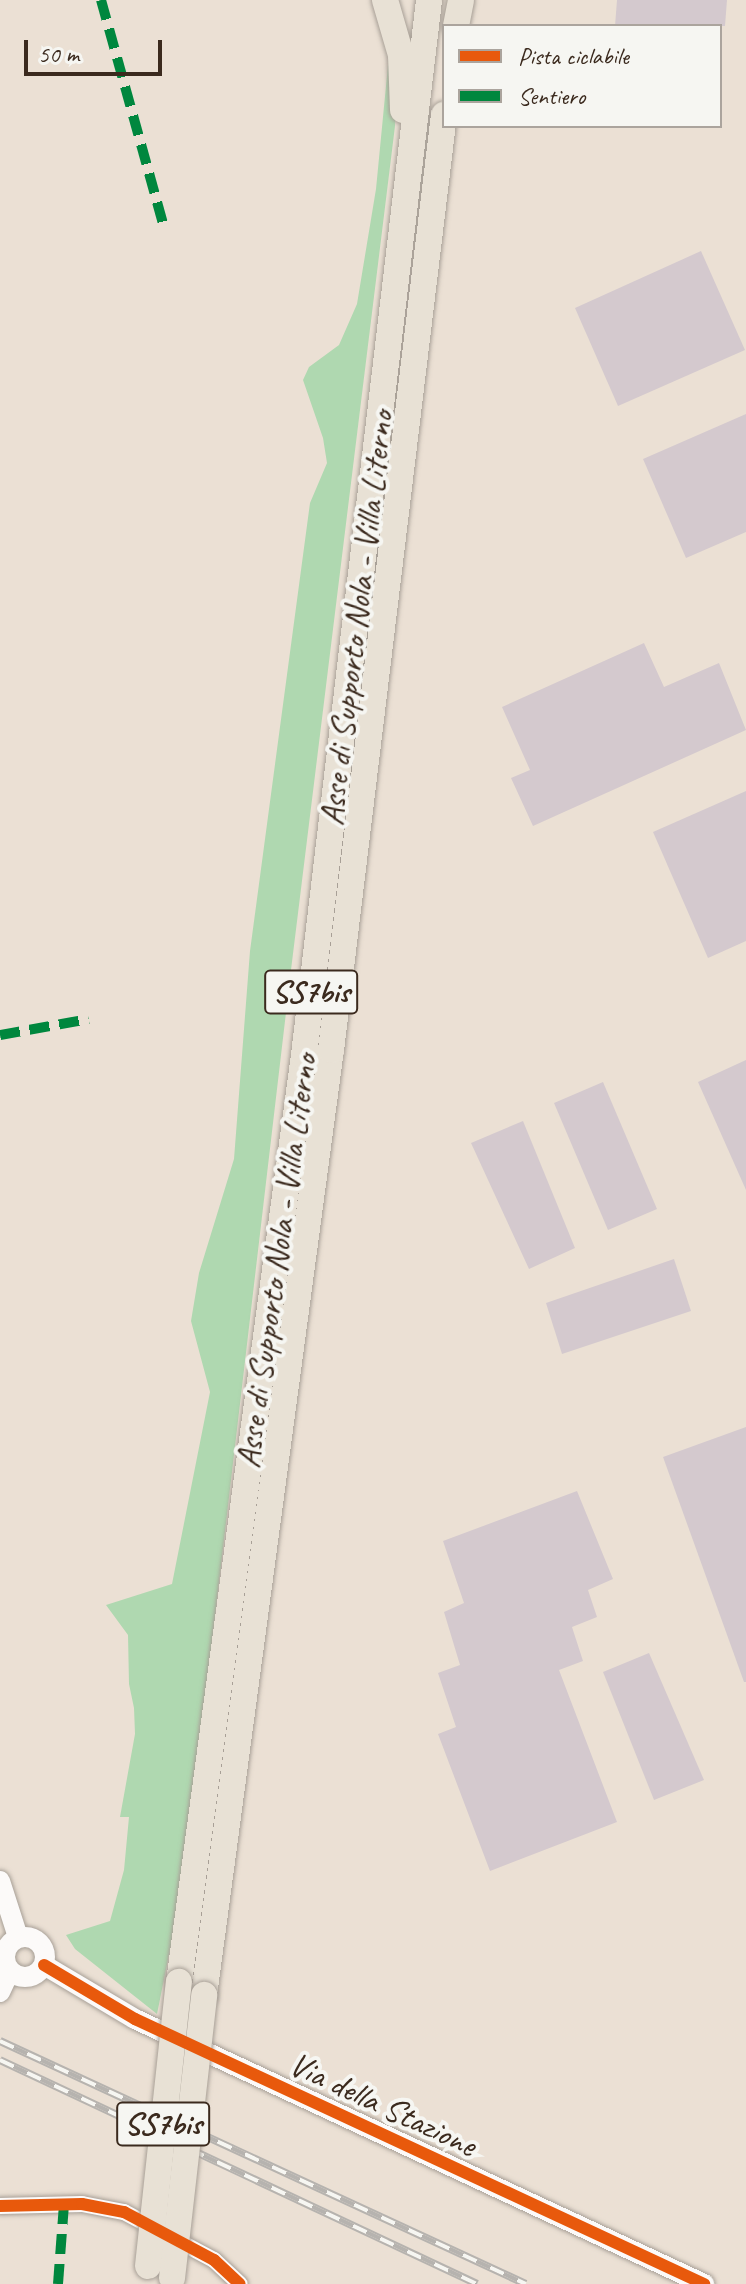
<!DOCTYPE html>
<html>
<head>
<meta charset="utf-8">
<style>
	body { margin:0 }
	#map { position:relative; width:746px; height:2284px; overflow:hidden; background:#ebe0d4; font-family:Caveat,sans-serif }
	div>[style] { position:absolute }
	.green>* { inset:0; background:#afd8b0 }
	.building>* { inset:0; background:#d4c9ce }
	.roads { filter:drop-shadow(0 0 2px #a8a097) drop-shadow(0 0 2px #a8a097) }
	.minor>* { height:16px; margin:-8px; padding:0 8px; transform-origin:8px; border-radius:8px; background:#fcfaf9 }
	.tertiary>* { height:20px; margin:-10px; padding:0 10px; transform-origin:10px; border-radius:10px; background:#fcfaf9 }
	.tertiary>.ring { margin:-10px; padding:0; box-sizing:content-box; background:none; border:20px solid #fcfaf9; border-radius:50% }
	.trunk>* { height:26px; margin:-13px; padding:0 13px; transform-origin:13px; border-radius:13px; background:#e8e1d5 }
	.rail>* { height:8px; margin-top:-4px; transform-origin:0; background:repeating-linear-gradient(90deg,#f6f6f2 0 15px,#b6b3af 0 30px); box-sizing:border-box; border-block:2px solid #b6b3af }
	.bridges { filter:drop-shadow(0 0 2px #a8a097) drop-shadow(0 0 2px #a8a097) }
	.trunk-bridge>* { height:26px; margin:-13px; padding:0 13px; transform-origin:13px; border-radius:13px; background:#e8e1d5 }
	.quiet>* { height:10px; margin-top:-5px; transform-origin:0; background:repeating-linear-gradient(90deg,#00873e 0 20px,transparent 0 30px) }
	.cycleway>* { height:12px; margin:-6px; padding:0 6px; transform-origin:6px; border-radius:6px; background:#e8590c }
	span { translate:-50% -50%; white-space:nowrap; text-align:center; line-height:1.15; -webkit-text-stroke:8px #f6f6f2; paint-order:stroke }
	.shield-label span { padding:2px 6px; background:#f6f6f2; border:2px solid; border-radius:6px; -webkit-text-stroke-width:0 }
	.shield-label { font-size:32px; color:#3b2a1e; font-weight:700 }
	.street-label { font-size:34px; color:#3b2a1e }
	.legend { position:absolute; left:442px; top:24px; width:280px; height:104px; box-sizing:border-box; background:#f6f6f2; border:2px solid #aba49d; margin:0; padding:10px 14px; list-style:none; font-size:24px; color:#3b2a1e }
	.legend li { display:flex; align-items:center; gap:16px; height:40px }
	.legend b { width:40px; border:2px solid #aba49d }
	.scale { position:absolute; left:24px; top:40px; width:138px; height:36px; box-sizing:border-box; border:4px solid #3b2a1e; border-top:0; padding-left:10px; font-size:24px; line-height:28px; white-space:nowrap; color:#3b2a1e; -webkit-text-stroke:6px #f6f6f2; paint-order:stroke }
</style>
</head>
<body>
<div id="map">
	<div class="green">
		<i style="clip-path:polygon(389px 55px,396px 82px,395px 126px,291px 970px,184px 1880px,157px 2014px,75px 1949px,66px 1935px,110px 1921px,124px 1870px,129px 1817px,120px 1817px,135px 1734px,134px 1708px,129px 1684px,128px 1635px,106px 1605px,172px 1584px,210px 1392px,191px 1321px,199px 1273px,234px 1159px,250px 951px,310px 503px,327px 463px,323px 438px,303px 380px,309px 367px,339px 345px,357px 304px,376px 189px)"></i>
	</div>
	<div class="building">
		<i style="clip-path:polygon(617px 0,727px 0,725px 26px,615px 26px)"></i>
		<i style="clip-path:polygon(701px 251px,745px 350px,618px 406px,575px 308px)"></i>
		<i style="clip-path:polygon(746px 414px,746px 532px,686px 558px,643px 459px)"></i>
		<i style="clip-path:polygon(644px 643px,664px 687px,719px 663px,746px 730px,533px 826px,511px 778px,530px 770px,502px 707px)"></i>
		<i style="clip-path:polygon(746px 791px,746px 941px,708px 958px,653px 832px)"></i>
		<i style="clip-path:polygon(746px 1060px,746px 1190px,698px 1082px)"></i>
		<i style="clip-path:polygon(603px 1082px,657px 1209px,608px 1230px,554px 1103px)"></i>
		<i style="clip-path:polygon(523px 1121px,575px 1248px,529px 1269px,471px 1143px)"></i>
		<i style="clip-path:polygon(674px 1259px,691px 1311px,562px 1354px,546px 1303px)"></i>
		<i style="clip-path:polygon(746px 1427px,746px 1682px,744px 1682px,663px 1457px)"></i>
		<i style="clip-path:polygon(577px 1491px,613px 1579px,588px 1590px,597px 1617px,572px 1627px,583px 1661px,559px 1670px,617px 1822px,490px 1871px,438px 1734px,456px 1727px,438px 1673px,460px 1665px,444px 1612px,464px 1603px,443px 1541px)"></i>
		<i style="clip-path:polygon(649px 1653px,704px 1780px,654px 1800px,603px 1672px)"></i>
	</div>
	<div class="roads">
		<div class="minor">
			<i style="left:0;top:2206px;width:82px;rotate:-1.4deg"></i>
			<i style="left:82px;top:2204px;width:43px;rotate:10.8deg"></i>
			<i style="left:124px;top:2212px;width:102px;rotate:28.1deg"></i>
			<i style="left:214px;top:2260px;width:35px;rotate:43deg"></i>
		</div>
		<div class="tertiary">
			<i style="left:0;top:1881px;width:59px;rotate:72.2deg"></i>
			<i class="ring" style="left:5px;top:1937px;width:20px;height:20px"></i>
			<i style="left:44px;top:1965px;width:106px;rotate:30.7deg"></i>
			<i style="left:135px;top:2019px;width:628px;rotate:24.97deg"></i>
			<i style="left:0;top:1992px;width:23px;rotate:-65deg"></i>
		</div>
		<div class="trunk">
			<i style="left:385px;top:0;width:57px;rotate:73.8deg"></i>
			<i style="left:401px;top:55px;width:55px;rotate:87.9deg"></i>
			<i style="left:456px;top:26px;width:26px;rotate:-79deg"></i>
			<i style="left:179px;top:1982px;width:935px;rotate:-82.32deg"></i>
			<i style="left:304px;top:1055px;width:1062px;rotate:-83.24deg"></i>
			<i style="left:204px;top:1995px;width:953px;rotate:-82.35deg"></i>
			<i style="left:331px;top:1050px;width:942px;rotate:-83.11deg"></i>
		</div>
	</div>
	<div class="rail">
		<i style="left:0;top:2041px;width:579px;rotate:24.8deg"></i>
		<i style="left:0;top:2060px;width:527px;rotate:25.15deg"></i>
	</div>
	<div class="bridges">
		<div class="trunk-bridge">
			<i style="left:148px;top:2266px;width:286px;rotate:-83.8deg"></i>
			<i style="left:172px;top:2278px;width:285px;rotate:-83.5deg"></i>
		</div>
	</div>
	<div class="quiet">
		<i style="left:101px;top:0;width:231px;rotate:74.5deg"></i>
		<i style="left:0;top:1035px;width:90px;rotate:-10.2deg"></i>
		<i style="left:58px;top:2284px;width:79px;rotate:-85.7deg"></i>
	</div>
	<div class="cycleway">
		<i style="left:44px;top:1965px;width:106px;rotate:30.7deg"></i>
		<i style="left:135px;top:2019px;width:628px;rotate:24.97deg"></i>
		<i style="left:0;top:2206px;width:82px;rotate:-1.4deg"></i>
		<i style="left:82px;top:2204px;width:43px;rotate:10.8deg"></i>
		<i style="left:124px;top:2212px;width:102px;rotate:28.1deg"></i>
		<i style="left:214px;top:2260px;width:35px;rotate:43deg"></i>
	</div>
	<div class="shield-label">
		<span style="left:311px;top:992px">SS7bis</span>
		<span style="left:163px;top:2124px">SS7bis</span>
	</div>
	<div class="street-label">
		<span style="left:356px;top:618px;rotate:-83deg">Asse di Supporto Nola - Villa Literno</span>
		<span style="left:276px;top:1261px;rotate:-82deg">Asse di Supporto Nola - Villa Literno</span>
		<span style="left:383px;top:2104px;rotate:25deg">Via della Stazione</span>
	</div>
	<ul class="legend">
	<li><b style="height:10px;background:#e8590c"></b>Pista ciclabile</li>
	<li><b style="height:10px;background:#00873e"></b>Sentiero</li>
	</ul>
	<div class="scale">50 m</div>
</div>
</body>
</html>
